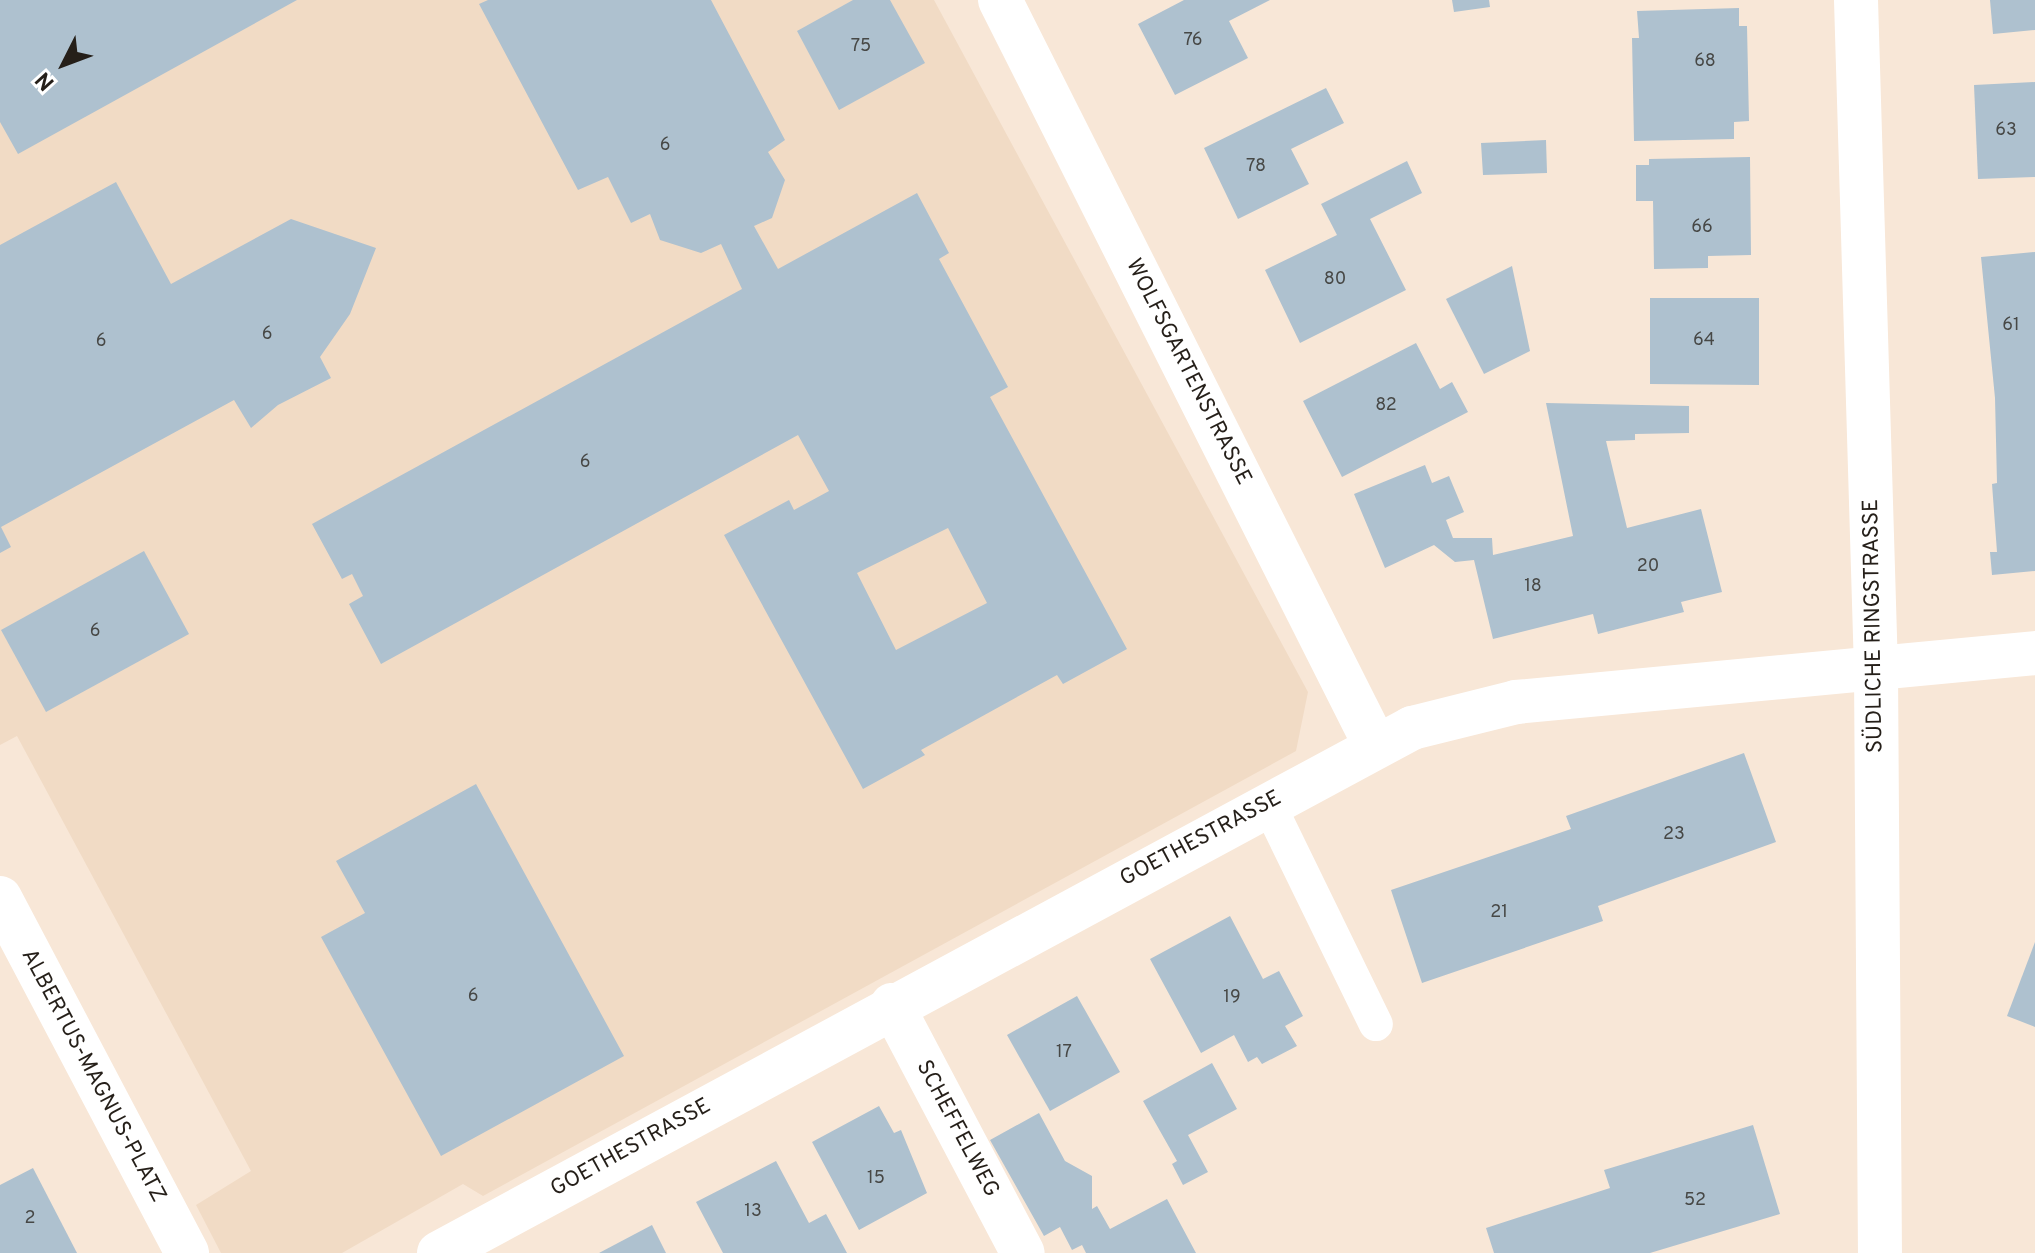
<!DOCTYPE html>
<html>
<head>
<meta charset="utf-8">
<style>
	body { margin:0 }
	#map { position:relative; width:2035px; height:1253px; overflow:hidden; background:#f8e7d7; font-family:Overpass,sans-serif }
	div>[style] { position:absolute }
	.built>* { inset:0; background:#f1dbc5 }
	.building>* { inset:0; background:#aec1cf }
	.service>* { height:34px; margin:-17px; padding:0 17px; transform-origin:17px; border-radius:17px; background:#fff }
	.minor>* { height:44px; margin:-22px; padding:0 22px; transform-origin:22px; border-radius:22px; background:#fff }
	.secondary>* { height:44px; margin:-22px; padding:0 22px; transform-origin:22px; border-radius:22px; background:#fff }
	span { translate:-50% -50%; white-space:nowrap; text-align:center; line-height:1.15; -webkit-text-stroke:6px #fff; paint-order:stroke }
	.number-label { font-size:18px; color:#474846 }
	.number-label span { -webkit-text-stroke-width:0 }
	.street-label { font-size:22px; color:#251f19 }
	.north { position:absolute; left:24px; top:24px; width:80px; height:80px; -webkit-text-stroke:6px #fff; paint-order:stroke; rotate:228deg; font-size:22px; font-weight:700; line-height:32px; text-align:center; color:#251f19 }
	.north::after { content:''; display:block; margin:auto; width:28px; height:36px; background:#251f19; clip-path:polygon(50% 0,100% 100%,50% 72%,0 100%) }
</style>
</head>
<body>
<div id="map">
	<div class="built">
		<i style="clip-path:polygon(0 0,934px 0,1308px 692px,1296px 751px,483px 1196px,463px 1184px,342px 1253px,221px 1253px,196px 1205px,251px 1171px,17px 736px,0 745px)"></i>
	</div>
	<div class="building">
		<i style="clip-path:polygon(0 0,297px 0,18px 154px,0 122px)"></i>
		<i style="clip-path:polygon(evenodd,488px 0,711px 0,785px 140px,768px 152px,785px 180px,772px 218px,754px 226px,778px 269px,917px 193px,949px 253px,939px 259px,1008px 387px,990px 397px,1127px 649px,1063px 684px,1057px 675px,921px 750px,925px 755px,863px 789px,724px 535px,789px 500px,794px 510px,829px 491px,798px 435px,381px 664px,349px 604px,363px 596px,352px 574px,342px 579px,312px 524px,742px 289px,721px 244px,701px 253px,660px 240px,650px 214px,631px 223px,608px 177px,578px 190px,479px 4px,488px 0,948px 528px,987px 603px,896px 650px,857px 573px,948px 528px)"></i>
		<i style="clip-path:polygon(853px 0,890px 0,925px 63px,839px 110px,797px 31px)"></i>
		<i style="clip-path:polygon(1184px 0,1270px 0,1229px 21px,1248px 58px,1175px 95px,1138px 24px)"></i>
		<i style="clip-path:polygon(1452px 0,1489px 0,1490px 7px,1454px 12px)"></i>
		<i style="clip-path:polygon(1990px 0,2035px 0,2035px 30px,1993px 34px)"></i>
		<i style="clip-path:polygon(1739px 8px,1739px 26px,1747px 26px,1749px 121px,1734px 122px,1734px 139px,1634px 141px,1632px 38px,1639px 38px,1637px 11px)"></i>
		<i style="clip-path:polygon(2035px 82px,2035px 177px,1978px 179px,1974px 85px)"></i>
		<i style="clip-path:polygon(1326px 88px,1344px 123px,1291px 149px,1309px 184px,1238px 219px,1204px 148px)"></i>
		<i style="clip-path:polygon(1546px 140px,1547px 173px,1483px 175px,1481px 143px)"></i>
		<i style="clip-path:polygon(1750px 157px,1751px 255px,1708px 256px,1708px 268px,1654px 269px,1653px 201px,1636px 201px,1636px 165px,1649px 165px,1649px 159px)"></i>
		<i style="clip-path:polygon(1407px 161px,1422px 193px,1370px 219px,1406px 290px,1300px 343px,1265px 270px,1337px 235px,1321px 204px)"></i>
		<i style="clip-path:polygon(116px 182px,171px 284px,291px 219px,376px 248px,350px 314px,320px 357px,331px 378px,278px 405px,251px 428px,234px 400px,1px 527px,11px 547px,0 553px,0 245px)"></i>
		<i style="clip-path:polygon(2035px 252px,2035px 571px,1992px 575px,1990px 552px,1997px 552px,1992px 484px,1997px 483px,1995px 398px,1981px 257px)"></i>
		<i style="clip-path:polygon(1512px 266px,1530px 351px,1484px 374px,1446px 299px)"></i>
		<i style="clip-path:polygon(1650px 298px,1759px 298px,1759px 385px,1650px 384px)"></i>
		<i style="clip-path:polygon(1416px 343px,1440px 389px,1452px 382px,1468px 412px,1342px 477px,1303px 401px)"></i>
		<i style="clip-path:polygon(1546px 403px,1689px 406px,1689px 433px,1635px 434px,1635px 440px,1606px 441px,1627px 528px,1701px 509px,1722px 592px,1681px 602px,1684px 612px,1598px 634px,1593px 614px,1493px 639px,1474px 560px,1455px 562px,1434px 545px,1385px 568px,1354px 494px,1425px 465px,1432px 483px,1449px 476px,1464px 512px,1446px 520px,1453px 538px,1492px 538px,1493px 555px,1573px 536px)"></i>
		<i style="clip-path:polygon(144px 551px,189px 634px,46px 712px,1px 630px)"></i>
		<i style="clip-path:polygon(1744px 753px,1776px 842px,1598px 906px,1603px 921px,1422px 983px,1391px 890px,1571px 829px,1566px 816px)"></i>
		<i style="clip-path:polygon(476px 784px,624px 1056px,441px 1156px,321px 937px,365px 913px,336px 861px)"></i>
		<i style="clip-path:polygon(1230px 916px,1263px 979px,1279px 971px,1303px 1016px,1285px 1026px,1297px 1046px,1262px 1064px,1257px 1057px,1248px 1062px,1234px 1035px,1201px 1053px,1150px 959px)"></i>
		<i style="clip-path:polygon(2035px 942px,2035px 1027px,2007px 1016px)"></i>
		<i style="clip-path:polygon(1077px 996px,1120px 1072px,1050px 1111px,1007px 1035px)"></i>
		<i style="clip-path:polygon(1212px 1063px,1237px 1109px,1188px 1135px,1208px 1172px,1183px 1185px,1172px 1164px,1177px 1161px,1143px 1101px)"></i>
		<i style="clip-path:polygon(879px 1106px,894px 1133px,901px 1130px,927px 1193px,859px 1230px,812px 1142px)"></i>
		<i style="clip-path:polygon(1039px 1113px,1065px 1161px,1092px 1176px,1092px 1209px,1097px 1206px,1110px 1229px,1167px 1199px,1196px 1253px,1086px 1253px,1082px 1245px,1072px 1250px,1060px 1227px,1044px 1236px,990px 1140px)"></i>
		<i style="clip-path:polygon(1753px 1125px,1780px 1214px,1650px 1253px,1494px 1253px,1486px 1228px,1610px 1188px,1604px 1170px)"></i>
		<i style="clip-path:polygon(776px 1161px,809px 1223px,826px 1214px,847px 1253px,723px 1253px,696px 1202px)"></i>
		<i style="clip-path:polygon(33px 1168px,77px 1253px,0 1253px,0 1185px)"></i>
		<i style="clip-path:polygon(652px 1225px,666px 1253px,599px 1253px)"></i>
	</div>
	<div class="service">
		<i style="left:1268px;top:803px;width:246px;rotate:64deg"></i>
	</div>
	<div class="minor">
		<i style="left:1000px;top:0;width:834px;rotate:63.28deg"></i>
		<i style="left:0;top:898px;width:401px;rotate:62.2deg"></i>
		<i style="left:892px;top:1005px;width:280px;rotate:62.2deg"></i>
		<i style="left:439px;top:1253px;width:1106px;rotate:-28.35deg"></i>
		<i style="left:1412px;top:728px;width:107px;rotate:-14deg"></i>
		<i style="left:1516px;top:702px;width:521px;rotate:-5.39deg"></i>
	</div>
	<div class="secondary">
		<i style="left:1856px;top:0;width:671px;rotate:88.29deg"></i>
		<i style="left:1876px;top:671px;width:582px;rotate:89.61deg"></i>
	</div>
	<div class="number-label">
		<span style="left:1193px;top:41px">76</span>
		<span style="left:861px;top:47px">75</span>
		<span style="left:1705px;top:62px">68</span>
		<span style="left:2006px;top:131px">63</span>
		<span style="left:665px;top:146px">6</span>
		<span style="left:1256px;top:167px">78</span>
		<span style="left:1702px;top:228px">66</span>
		<span style="left:1335px;top:280px">80</span>
		<span style="left:2011px;top:326px">61</span>
		<span style="left:267px;top:335px">6</span>
		<span style="left:1704px;top:341px">64</span>
		<span style="left:101px;top:342px">6</span>
		<span style="left:1386px;top:406px">82</span>
		<span style="left:585px;top:463px">6</span>
		<span style="left:1648px;top:567px">20</span>
		<span style="left:1533px;top:587px">18</span>
		<span style="left:95px;top:632px">6</span>
		<span style="left:1674px;top:835px">23</span>
		<span style="left:1499px;top:913px">21</span>
		<span style="left:473px;top:997px">6</span>
		<span style="left:1232px;top:998px">19</span>
		<span style="left:1064px;top:1053px">17</span>
		<span style="left:876px;top:1179px">15</span>
		<span style="left:1695px;top:1201px">52</span>
		<span style="left:753px;top:1212px">13</span>
		<span style="left:30px;top:1219px">2</span>
	</div>
	<div class="street-label">
		<span style="left:1188px;top:372px;rotate:63deg">WOLFSGARTENSTRASSE</span>
		<span style="left:1874px;top:626px;rotate:-91deg">SÜDLICHE RINGSTRASSE</span>
		<span style="left:1201px;top:839px;rotate:-28deg">GOETHESTRASSE</span>
		<span style="left:93px;top:1076px;rotate:62deg">ALBERTUS-MAGNUS-PLATZ</span>
		<span style="left:957px;top:1129px;rotate:62deg">SCHEFFELWEG</span>
		<span style="left:631px;top:1148px;rotate:-29deg">GOETHESTRASSE</span>
	</div>
	<div class="north">N</div>
</div>
</body>
</html>
